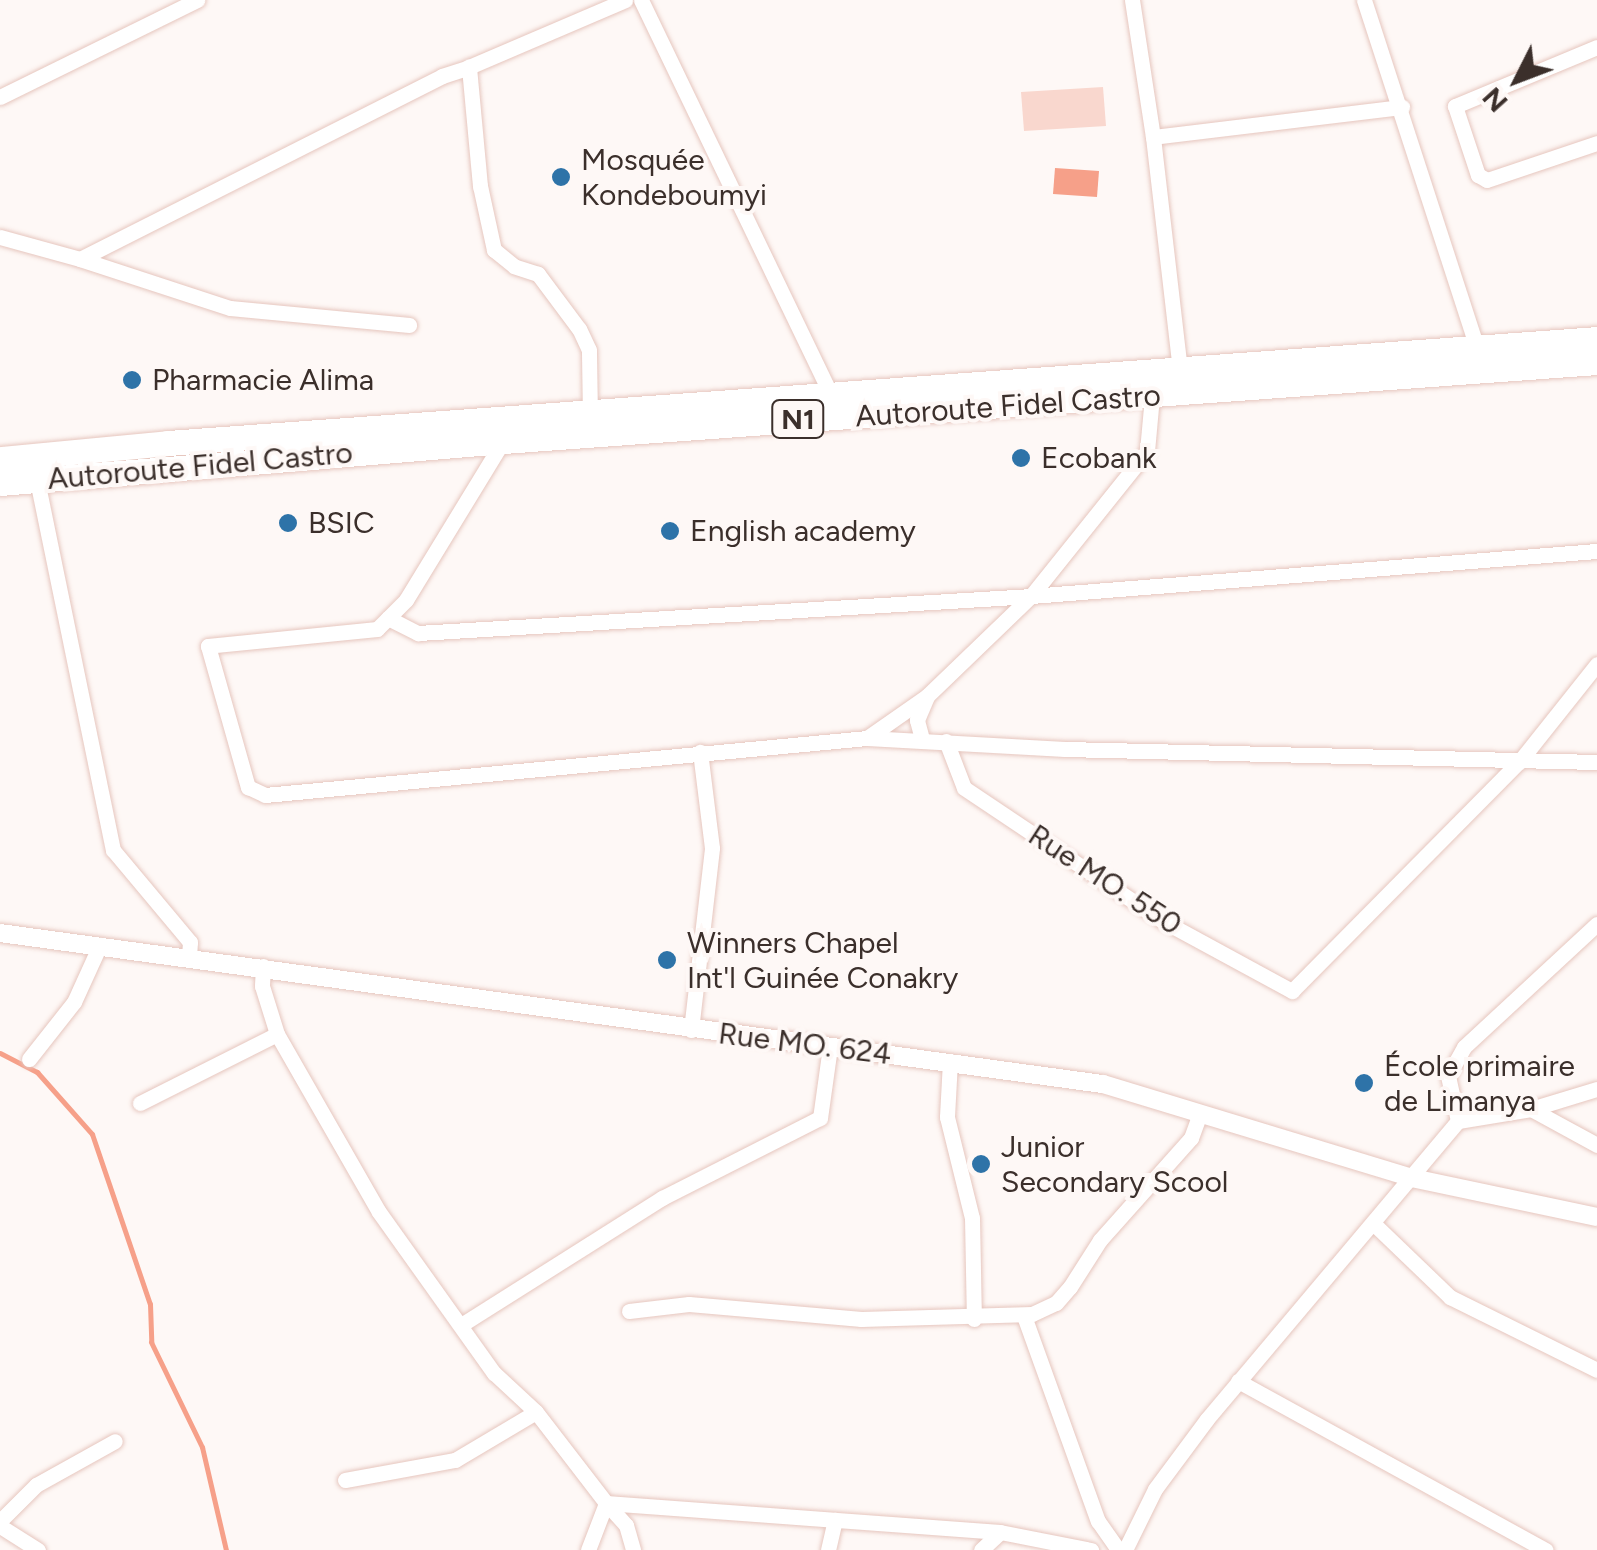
<!DOCTYPE html>
<html>
<head>
<meta charset="utf-8">
<style>
	body { margin:0 }
	#map { position:relative; width:1597px; height:1550px; overflow:hidden; background:#fef8f6; font-family:Figtree,sans-serif }
	div>[style] { position:absolute }
	.green>* { inset:0; background:#f9d7ce }
	.water>* { inset:0; background:#f6a089 }
	.stream>* { height:5px; margin:-2.5px; padding:0 2.5px; transform-origin:2.5px; border-radius:2.5px; background:#f6a089 }
	.roads { filter:drop-shadow(0 0 2px #e6c6be) drop-shadow(0 0 2px #e6c6be) }
	.minor>* { height:15px; margin:-7.5px; padding:0 7.5px; transform-origin:7.5px; border-radius:7.5px; background:#fff }
	.tertiary>* { height:18px; margin:-9px; padding:0 9px; transform-origin:9px; border-radius:9px; background:#fff }
	.trunk>* { height:25px; margin:-12.5px; padding:0 12.5px; transform-origin:12.5px; border-radius:12.5px; background:#fff }
	.dots>* { width:28px; height:28px; translate:-50% -50%; box-sizing:border-box; border:5px solid #fef8f6; border-radius:50% }
	span { translate:-50% -50%; white-space:nowrap; text-align:center; line-height:1.15; -webkit-text-stroke:8px #fef8f6; paint-order:stroke }
	.shield-label span { padding:2px 8px; background:#fef8f6; border:2px solid; border-radius:8px; -webkit-text-stroke-width:0 }
	.shield-label { font-size:28px; color:#3b2f2b; font-weight:700 }
	.poi-label { font-size:30px; color:#3b2f2b }
	.left { translate:0 -50%; text-align:left }
	.street-label { font-size:30px; color:#3b2f2b }
	.north { position:absolute; left:1467px; top:30px; width:100px; height:100px; -webkit-text-stroke:8px #fef8f6; paint-order:stroke; rotate:228deg; font-size:28px; font-weight:700; line-height:40px; text-align:center; color:#3b2f2b }
	.north::after { content:''; display:block; margin:auto; width:35px; height:45px; background:#3b2f2b; clip-path:polygon(50% 0,100% 100%,50% 72%,0 100%) }
</style>
</head>
<body>
<div id="map">
	<div class="green">
		<i style="clip-path:polygon(1103px 87px,1106px 126px,1024px 131px,1021px 92px)"></i>
	</div>
	<div class="water">
		<i style="clip-path:polygon(1055px 168px,1099px 171px,1097px 197px,1053px 194px)"></i>
	</div>
	<div class="stream">
		<i style="left:0;top:1053px;width:42px;rotate:27.2deg"></i>
		<i style="left:37px;top:1072px;width:83px;rotate:48.4deg"></i>
		<i style="left:92px;top:1134px;width:180px;rotate:71.2deg"></i>
		<i style="left:150px;top:1304px;width:38px;rotate:88deg"></i>
		<i style="left:151px;top:1342px;width:117px;rotate:64.1deg"></i>
		<i style="left:202px;top:1447px;width:106px;rotate:76.9deg"></i>
	</div>
	<div class="roads">
		<div class="minor">
			<i style="left:641px;top:0;width:440px;rotate:64.3deg"></i>
			<i style="left:1132px;top:0;width:139px;rotate:81.3deg"></i>
			<i style="left:1153px;top:137px;width:235px;rotate:83.4deg"></i>
			<i style="left:1364px;top:0;width:368px;rotate:72deg"></i>
			<i style="left:1597px;top:47px;width:154px;rotate:157.4deg"></i>
			<i style="left:1455px;top:106px;width:73px;rotate:71.6deg"></i>
			<i style="left:1478px;top:175px;width:10px;rotate:29deg"></i>
			<i style="left:1487px;top:180px;width:116px;rotate:-18.6deg"></i>
			<i style="left:0;top:97px;width:220px;rotate:-26.2deg"></i>
			<i style="left:1153px;top:137px;width:251px;rotate:-6.9deg"></i>
			<i style="left:0;top:237px;width:83px;rotate:15.4deg"></i>
			<i style="left:80px;top:259px;width:406px;rotate:-26.8deg"></i>
			<i style="left:442px;top:76px;width:28px;rotate:-18deg"></i>
			<i style="left:80px;top:259px;width:158px;rotate:18.1deg"></i>
			<i style="left:230px;top:308px;width:180px;rotate:5.4deg"></i>
			<i style="left:590px;top:417px;width:67px;rotate:-90.9deg"></i>
			<i style="left:589px;top:350px;width:23px;rotate:-115deg"></i>
			<i style="left:579px;top:329px;width:69px;rotate:-126.7deg"></i>
			<i style="left:538px;top:274px;width:25px;rotate:-162deg"></i>
			<i style="left:514px;top:266px;width:26px;rotate:-141deg"></i>
			<i style="left:494px;top:250px;width:66px;rotate:-102.3deg"></i>
			<i style="left:480px;top:186px;width:120px;rotate:-95.3deg"></i>
			<i style="left:469px;top:67px;width:170px;rotate:-23.2deg"></i>
			<i style="left:503px;top:441px;width:186px;rotate:121.4deg"></i>
			<i style="left:406px;top:600px;width:41px;rotate:135deg"></i>
			<i style="left:377px;top:629px;width:170px;rotate:174.3deg"></i>
			<i style="left:208px;top:646px;width:147px;rotate:74.2deg"></i>
			<i style="left:248px;top:787px;width:19px;rotate:25deg"></i>
			<i style="left:265px;top:795px;width:605px;rotate:-5.41deg"></i>
			<i style="left:867px;top:738px;width:73px;rotate:-35deg"></i>
			<i style="left:927px;top:696px;width:144px;rotate:-43.9deg"></i>
			<i style="left:1031px;top:596px;width:186px;rotate:-51.3deg"></i>
			<i style="left:1147px;top:451px;width:55px;rotate:-84.8deg"></i>
			<i style="left:37px;top:480px;width:378px;rotate:78.4deg"></i>
			<i style="left:113px;top:850px;width:120px;rotate:50.1deg"></i>
			<i style="left:190px;top:942px;width:13px;rotate:94deg"></i>
			<i style="left:388px;top:618px;width:34px;rotate:27deg"></i>
			<i style="left:418px;top:633px;width:614px;rotate:-3.45deg"></i>
			<i style="left:1031px;top:596px;width:568px;rotate:-4.55deg"></i>
			<i style="left:867px;top:738px;width:198px;rotate:3.2deg"></i>
			<i style="left:1065px;top:749px;width:532px;rotate:1.4deg"></i>
			<i style="left:922px;top:739px;width:20px;rotate:-105deg"></i>
			<i style="left:917px;top:720px;width:25px;rotate:-67deg"></i>
			<i style="left:946px;top:741px;width:50px;rotate:69deg"></i>
			<i style="left:964px;top:788px;width:239px;rotate:33.8deg"></i>
			<i style="left:1163px;top:921px;width:147px;rotate:28.5deg"></i>
			<i style="left:1292px;top:991px;width:322px;rotate:-45.3deg"></i>
			<i style="left:1519px;top:762px;width:125px;rotate:-51.5deg"></i>
			<i style="left:263px;top:966px;width:20px;rotate:93deg"></i>
			<i style="left:262px;top:986px;width:50px;rotate:72.6deg"></i>
			<i style="left:277px;top:1034px;width:205px;rotate:60.2deg"></i>
			<i style="left:379px;top:1212px;width:198px;rotate:54.5deg"></i>
			<i style="left:494px;top:1373px;width:57px;rotate:42.9deg"></i>
			<i style="left:536px;top:1412px;width:115px;rotate:52.4deg"></i>
			<i style="left:606px;top:1503px;width:395px;rotate:4.2deg"></i>
			<i style="left:1000px;top:1532px;width:93px;rotate:11.2deg"></i>
			<i style="left:691px;top:1030px;width:183px;rotate:-83.4deg"></i>
			<i style="left:712px;top:848px;width:97px;rotate:-97.1deg"></i>
			<i style="left:29px;top:1059px;width:73px;rotate:-51.7deg"></i>
			<i style="left:74px;top:1002px;width:63px;rotate:-65.5deg"></i>
			<i style="left:950px;top:1061px;width:56px;rotate:93.1deg"></i>
			<i style="left:947px;top:1117px;width:104px;rotate:76.1deg"></i>
			<i style="left:972px;top:1218px;width:101px;rotate:88.9deg"></i>
			<i style="left:140px;top:1103px;width:153px;rotate:-26.7deg"></i>
			<i style="left:1531px;top:1109px;width:75px;rotate:28.6deg"></i>
			<i style="left:1458px;top:1121px;width:46px;rotate:-102.5deg"></i>
			<i style="left:1448px;top:1076px;width:33px;rotate:-61deg"></i>
			<i style="left:1464px;top:1047px;width:181px;rotate:-42.8deg"></i>
			<i style="left:1373px;top:1223px;width:107px;rotate:43.9deg"></i>
			<i style="left:1450px;top:1297px;width:164px;rotate:26.4deg"></i>
			<i style="left:629px;top:1311px;width:60px;rotate:-6.7deg"></i>
			<i style="left:689px;top:1304px;width:173px;rotate:5deg"></i>
			<i style="left:861px;top:1319px;width:171px;rotate:-1.7deg"></i>
			<i style="left:1032px;top:1314px;width:26px;rotate:-25deg"></i>
			<i style="left:1056px;top:1303px;width:21px;rotate:-49deg"></i>
			<i style="left:1070px;top:1287px;width:56px;rotate:-57.4deg"></i>
			<i style="left:1100px;top:1240px;width:137px;rotate:-48.3deg"></i>
			<i style="left:1191px;top:1138px;width:27px;rotate:-70deg"></i>
			<i style="left:1024px;top:1316px;width:218px;rotate:70.2deg"></i>
			<i style="left:1098px;top:1521px;width:35px;rotate:55deg"></i>
			<i style="left:461px;top:1325px;width:238px;rotate:-32.3deg"></i>
			<i style="left:662px;top:1198px;width:177px;rotate:-26.9deg"></i>
			<i style="left:820px;top:1118px;width:72px;rotate:-82deg"></i>
			<i style="left:1238px;top:1381px;width:351px;rotate:28.8deg"></i>
			<i style="left:345px;top:1480px;width:112px;rotate:-10.3deg"></i>
			<i style="left:455px;top:1460px;width:94px;rotate:-30.7deg"></i>
			<i style="left:0;top:1521px;width:51px;rotate:-45deg"></i>
			<i style="left:36px;top:1485px;width:90px;rotate:-29.1deg"></i>
			<i style="left:0;top:1526px;width:45px;rotate:32.3deg"></i>
			<i style="left:588px;top:1550px;width:50px;rotate:-69deg"></i>
			<i style="left:606px;top:1503px;width:30px;rotate:48deg"></i>
			<i style="left:626px;top:1525px;width:26px;rotate:74deg"></i>
			<i style="left:828px;top:1550px;width:31px;rotate:-77deg"></i>
			<i style="left:981px;top:1550px;width:26px;rotate:-43deg"></i>
			<i style="left:1125px;top:1550px;width:68px;rotate:-63.8deg"></i>
			<i style="left:1155px;top:1489px;width:87px;rotate:-53.4deg"></i>
			<i style="left:1207px;top:1419px;width:390px;rotate:-49.9deg"></i>
			<i style="left:1458px;top:1121px;width:74px;rotate:-9.3deg"></i>
			<i style="left:1531px;top:1109px;width:69px;rotate:-16.9deg"></i>
		</div>
		<div class="tertiary">
			<i style="left:0;top:933px;width:1113px;rotate:7.8deg"></i>
			<i style="left:1103px;top:1084px;width:323px;rotate:16.9deg"></i>
			<i style="left:1412px;top:1178px;width:189px;rotate:11.9deg"></i>
		</div>
		<div class="trunk">
			<i style="left:0;top:459px;width:169px;rotate:-5.4deg"></i>
			<i style="left:168px;top:443px;width:1433px;rotate:-4.16deg"></i>
			<i style="left:0;top:483px;width:505px;rotate:-4.77deg"></i>
			<i style="left:503px;top:441px;width:1097px;rotate:-4.13deg"></i>
		</div>
	</div>
	<div class="dots">
		<i style="left:561px;top:177px;background:#2e73a8"></i>
		<i style="left:132px;top:380px;background:#2e73a8"></i>
		<i style="left:1021px;top:458px;background:#2e73a8"></i>
		<i style="left:288px;top:523px;background:#2e73a8"></i>
		<i style="left:670px;top:531px;background:#2e73a8"></i>
		<i style="left:667px;top:960px;background:#2e73a8"></i>
		<i style="left:1364px;top:1083px;background:#2e73a8"></i>
		<i style="left:981px;top:1164px;background:#2e73a8"></i>
	</div>
	<div class="shield-label">
		<span style="left:798px;top:419px">N1</span>
	</div>
	<div class="poi-label">
		<span class="left" style="left:581px;top:177px">Mosquée<br>Kondeboumyi</span>
		<span class="left" style="left:152px;top:380px">Pharmacie Alima</span>
		<span class="left" style="left:1041px;top:458px">Ecobank</span>
		<span class="left" style="left:308px;top:523px">BSIC</span>
		<span class="left" style="left:690px;top:531px">English academy</span>
		<span class="left" style="left:687px;top:960px">Winners Chapel<br>Int'l Guinée Conakry</span>
		<span class="left" style="left:1384px;top:1083px">École primaire<br>de Limanya</span>
		<span class="left" style="left:1001px;top:1164px">Junior<br>Secondary Scool</span>
	</div>
	<div class="street-label">
		<span style="left:1008px;top:406px;rotate:-4deg">Autoroute Fidel Castro</span>
		<span style="left:200px;top:466px;rotate:-5deg">Autoroute Fidel Castro</span>
		<span style="left:1105px;top:880px;rotate:33deg">Rue MO. 550</span>
		<span style="left:805px;top:1044px;rotate:7deg">Rue MO. 624</span>
	</div>
	<div class="north">N</div>
</div>
</body>
</html>
